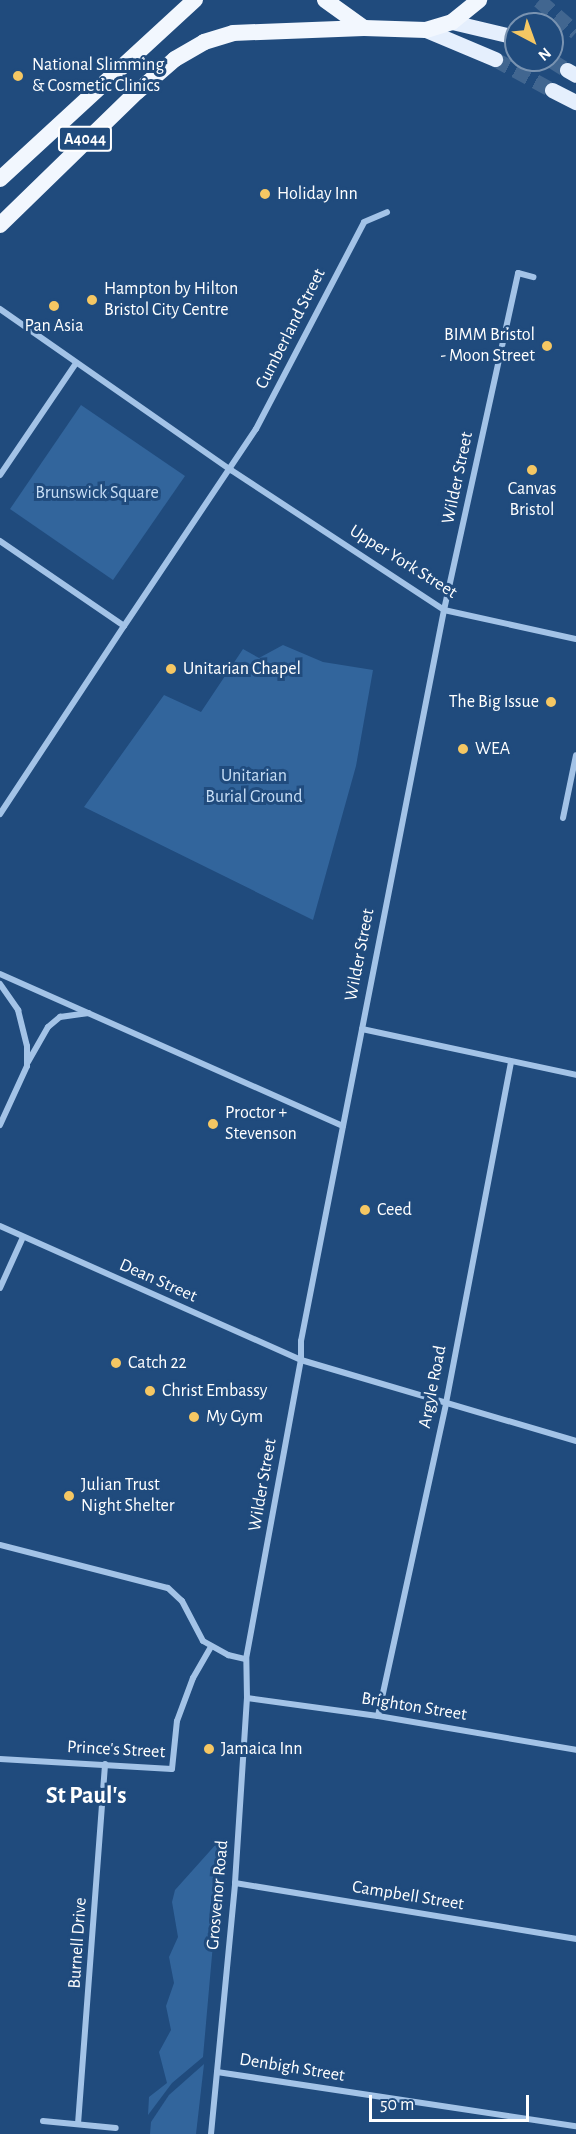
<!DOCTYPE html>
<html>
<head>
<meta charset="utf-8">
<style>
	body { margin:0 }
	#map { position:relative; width:576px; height:2134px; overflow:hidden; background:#204b7d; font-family:"Alegreya Sans",sans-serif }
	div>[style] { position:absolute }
	.green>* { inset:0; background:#32659c }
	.primary-tunnel>* { height:15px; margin-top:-7.5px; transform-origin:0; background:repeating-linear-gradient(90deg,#416690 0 15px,transparent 0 23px) }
	.minor>* { height:6px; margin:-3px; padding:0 3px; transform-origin:3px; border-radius:3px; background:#a3c3e7 }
	.primary>* { height:15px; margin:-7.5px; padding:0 7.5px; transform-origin:7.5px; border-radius:7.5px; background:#e5effd }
	.trunk>* { height:16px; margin:-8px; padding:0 8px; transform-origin:8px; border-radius:8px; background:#f2f7fe }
	.dots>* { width:16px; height:16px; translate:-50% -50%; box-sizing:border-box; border:3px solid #204b7d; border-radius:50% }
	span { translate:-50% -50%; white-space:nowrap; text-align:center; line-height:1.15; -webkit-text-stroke:6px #204b7d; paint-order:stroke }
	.shield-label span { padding:2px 4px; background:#204b7d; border:2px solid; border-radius:4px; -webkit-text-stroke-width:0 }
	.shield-label { font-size:16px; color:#fff; font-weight:700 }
	.poi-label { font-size:18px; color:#fff }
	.left { translate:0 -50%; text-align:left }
	.right { translate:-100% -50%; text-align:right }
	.street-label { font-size:18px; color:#fff }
	.park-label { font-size:18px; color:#c6ddf5 }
	.district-label { font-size:24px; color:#fff; font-weight:700 }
	.north { position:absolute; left:504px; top:12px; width:60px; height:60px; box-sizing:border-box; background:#204b7d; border:2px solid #7993b1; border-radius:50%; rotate:139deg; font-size:16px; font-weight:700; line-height:24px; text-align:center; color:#fff }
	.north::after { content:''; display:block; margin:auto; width:21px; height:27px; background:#f5c763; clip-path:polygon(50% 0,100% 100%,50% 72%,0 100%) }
	.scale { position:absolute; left:369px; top:2095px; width:160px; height:27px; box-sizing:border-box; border:3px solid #fff; border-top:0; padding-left:8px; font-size:18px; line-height:21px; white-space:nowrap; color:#fff; -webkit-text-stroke:4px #204b7d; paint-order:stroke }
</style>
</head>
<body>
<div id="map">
	<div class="green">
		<i style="clip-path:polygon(81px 405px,185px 476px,113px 580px,10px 509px)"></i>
		<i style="clip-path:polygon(283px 645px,323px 662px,373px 670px,356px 766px,313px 920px,84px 807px,164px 695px,201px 712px,243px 649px,259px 658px)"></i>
		<i style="clip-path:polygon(218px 1842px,222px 1842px,203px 2057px,172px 2083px,148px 2115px,149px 2097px,167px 2083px,159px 2052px,171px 2030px,166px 2006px,174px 1983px,169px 1957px,178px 1937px,172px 1902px,175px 1890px)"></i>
		<i style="clip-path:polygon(204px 2064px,196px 2134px,150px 2134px,151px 2122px,169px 2095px)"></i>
	</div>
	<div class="primary-tunnel">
		<i style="left:539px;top:0;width:49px;rotate:40.9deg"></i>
		<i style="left:495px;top:59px;width:65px;rotate:28.5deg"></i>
		<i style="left:551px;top:60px;width:19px;rotate:32deg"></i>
	</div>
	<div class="minor">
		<i style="left:0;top:309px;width:282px;rotate:34.9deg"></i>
		<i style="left:231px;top:470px;width:255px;rotate:33.3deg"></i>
		<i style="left:444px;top:610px;width:135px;rotate:12.4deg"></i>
		<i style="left:0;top:475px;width:135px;rotate:-55.8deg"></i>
		<i style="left:0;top:541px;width:150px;rotate:34.4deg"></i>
		<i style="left:124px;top:626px;width:237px;rotate:-56.2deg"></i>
		<i style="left:256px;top:429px;width:233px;rotate:-62.4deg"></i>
		<i style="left:364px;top:222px;width:25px;rotate:-23deg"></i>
		<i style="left:0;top:814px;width:225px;rotate:-56.6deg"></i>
		<i style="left:563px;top:818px;width:64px;rotate:-78.3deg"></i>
		<i style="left:0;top:974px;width:375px;rotate:23.9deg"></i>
		<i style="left:0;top:984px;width:32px;rotate:55deg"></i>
		<i style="left:18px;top:1010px;width:37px;rotate:76deg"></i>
		<i style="left:27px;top:1046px;width:20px;rotate:90deg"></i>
		<i style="left:27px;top:1066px;width:65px;rotate:114.6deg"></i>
		<i style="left:362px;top:1029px;width:219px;rotate:12.1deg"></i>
		<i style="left:28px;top:1062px;width:40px;rotate:-60.3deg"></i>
		<i style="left:48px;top:1027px;width:16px;rotate:-40deg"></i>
		<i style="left:60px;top:1017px;width:29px;rotate:-8deg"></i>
		<i style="left:0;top:1226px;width:329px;rotate:24deg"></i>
		<i style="left:301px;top:1360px;width:287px;rotate:16.4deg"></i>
		<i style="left:0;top:1288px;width:56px;rotate:-65.7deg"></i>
		<i style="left:0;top:1545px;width:173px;rotate:14.4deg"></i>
		<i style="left:168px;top:1588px;width:19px;rotate:43deg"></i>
		<i style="left:182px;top:1601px;width:45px;rotate:62.3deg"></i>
		<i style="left:203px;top:1641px;width:29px;rotate:29deg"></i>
		<i style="left:228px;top:1655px;width:18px;rotate:13deg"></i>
		<i style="left:247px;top:1698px;width:132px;rotate:7.8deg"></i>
		<i style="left:378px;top:1716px;width:201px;rotate:9.7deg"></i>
		<i style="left:378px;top:1716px;width:320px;rotate:-77.7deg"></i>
		<i style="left:446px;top:1403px;width:347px;rotate:-79.2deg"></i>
		<i style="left:0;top:1759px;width:172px;rotate:3.3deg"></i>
		<i style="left:172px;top:1769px;width:48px;rotate:-84.1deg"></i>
		<i style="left:177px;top:1721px;width:46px;rotate:-69.6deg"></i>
		<i style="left:193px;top:1678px;width:36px;rotate:-60deg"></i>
		<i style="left:235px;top:1883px;width:346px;rotate:9.3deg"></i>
		<i style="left:217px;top:2072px;width:363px;rotate:8.6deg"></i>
		<i style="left:43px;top:2121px;width:73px;rotate:5.5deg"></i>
		<i style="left:78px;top:2124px;width:361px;rotate:-85.7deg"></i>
		<i style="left:211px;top:2134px;width:252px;rotate:-84.5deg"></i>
		<i style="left:235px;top:1883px;width:185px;rotate:-86.3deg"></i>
		<i style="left:247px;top:1698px;width:39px;rotate:-91deg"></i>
		<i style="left:246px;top:1659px;width:304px;rotate:-79.6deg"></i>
		<i style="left:301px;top:1360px;width:19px;rotate:-90deg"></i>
		<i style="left:301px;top:1341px;width:745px;rotate:-78.93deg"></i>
		<i style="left:444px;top:610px;width:345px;rotate:-77.6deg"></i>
		<i style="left:518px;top:273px;width:16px;rotate:15deg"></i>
	</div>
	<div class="primary">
		<i style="left:452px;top:22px;width:61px;rotate:13.3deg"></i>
		<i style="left:426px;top:30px;width:75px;rotate:22.8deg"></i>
		<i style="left:567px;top:70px;width:10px;rotate:29deg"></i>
		<i style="left:552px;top:90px;width:27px;rotate:27deg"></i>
	</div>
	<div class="trunk">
		<i style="left:325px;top:0;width:48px;rotate:35.7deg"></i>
		<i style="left:0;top:179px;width:265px;rotate:-42.6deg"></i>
		<i style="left:0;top:225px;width:191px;rotate:-44.2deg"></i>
		<i style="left:137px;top:92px;width:50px;rotate:-41deg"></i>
		<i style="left:175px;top:59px;width:34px;rotate:-30deg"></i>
		<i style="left:204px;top:42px;width:30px;rotate:-17deg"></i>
		<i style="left:233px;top:33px;width:131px;rotate:-2.2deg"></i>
		<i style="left:364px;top:28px;width:62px;rotate:1.8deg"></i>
		<i style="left:426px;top:30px;width:27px;rotate:-17deg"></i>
		<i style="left:452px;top:22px;width:35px;rotate:-39deg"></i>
	</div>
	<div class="dots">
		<i style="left:18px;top:76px;background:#f5c763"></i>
		<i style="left:265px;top:194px;background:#f5c763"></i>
		<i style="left:92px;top:300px;background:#f5c763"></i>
		<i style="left:54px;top:306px;background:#f5c763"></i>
		<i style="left:547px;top:346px;background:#f5c763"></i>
		<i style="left:532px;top:470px;background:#f5c763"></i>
		<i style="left:171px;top:669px;background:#f5c763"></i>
		<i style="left:551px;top:702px;background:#f5c763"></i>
		<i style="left:463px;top:749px;background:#f5c763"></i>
		<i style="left:213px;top:1124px;background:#f5c763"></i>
		<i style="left:365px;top:1210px;background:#f5c763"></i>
		<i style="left:116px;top:1363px;background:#f5c763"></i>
		<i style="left:150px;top:1391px;background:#f5c763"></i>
		<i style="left:194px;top:1417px;background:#f5c763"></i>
		<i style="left:69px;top:1496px;background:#f5c763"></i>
		<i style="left:209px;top:1749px;background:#f5c763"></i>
	</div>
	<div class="shield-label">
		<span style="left:85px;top:139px">A4044</span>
	</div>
	<div class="poi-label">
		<span class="left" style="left:32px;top:76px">National Slimming<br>&amp; Cosmetic Clinics</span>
		<span class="left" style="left:277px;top:194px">Holiday Inn</span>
		<span class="left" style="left:104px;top:300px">Hampton by Hilton<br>Bristol City Centre</span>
		<span style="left:54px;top:326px">Pan Asia</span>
		<span class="right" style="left:535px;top:346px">BIMM Bristol<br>- Moon Street</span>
		<span style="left:532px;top:500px">Canvas<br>Bristol</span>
		<span class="left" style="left:183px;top:669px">Unitarian Chapel</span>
		<span class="right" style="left:539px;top:702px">The Big Issue</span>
		<span class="left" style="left:475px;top:749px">WEA</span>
		<span class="left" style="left:225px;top:1124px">Proctor +<br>Stevenson</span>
		<span class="left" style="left:377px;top:1210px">Ceed</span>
		<span class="left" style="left:128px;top:1363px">Catch 22</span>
		<span class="left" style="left:162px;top:1391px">Christ Embassy</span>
		<span class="left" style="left:206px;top:1417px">My Gym</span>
		<span class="left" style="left:81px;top:1496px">Julian Trust<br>Night Shelter</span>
		<span class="left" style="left:221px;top:1749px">Jamaica Inn</span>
	</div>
	<div class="street-label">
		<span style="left:291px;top:329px;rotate:-63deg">Cumberland Street</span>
		<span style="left:458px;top:478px;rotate:-78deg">Wilder Street</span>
		<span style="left:403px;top:562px;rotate:32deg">Upper York Street</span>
		<span style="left:360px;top:955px;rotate:-79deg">Wilder Street</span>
		<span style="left:158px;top:1281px;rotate:24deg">Dean Street</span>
		<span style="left:433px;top:1387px;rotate:-79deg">Argyle Road</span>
		<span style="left:263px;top:1485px;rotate:-80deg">Wilder Street</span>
		<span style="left:414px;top:1707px;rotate:9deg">Brighton Street</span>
		<span style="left:116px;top:1750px;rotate:3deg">Prince's Street</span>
		<span style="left:218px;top:1895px;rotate:-85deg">Grosvenor Road</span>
		<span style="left:408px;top:1896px;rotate:9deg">Campbell Street</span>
		<span style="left:78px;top:1943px;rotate:-86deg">Burnell Drive</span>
		<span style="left:292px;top:2068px;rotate:9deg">Denbigh Street</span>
	</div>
	<div class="park-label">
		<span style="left:97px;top:493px">Brunswick Square</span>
		<span style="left:254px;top:787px">Unitarian<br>Burial Ground</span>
	</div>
	<div class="district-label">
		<span style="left:86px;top:1797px">St Paul's</span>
	</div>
	<div class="north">N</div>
	<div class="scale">50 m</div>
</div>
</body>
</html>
